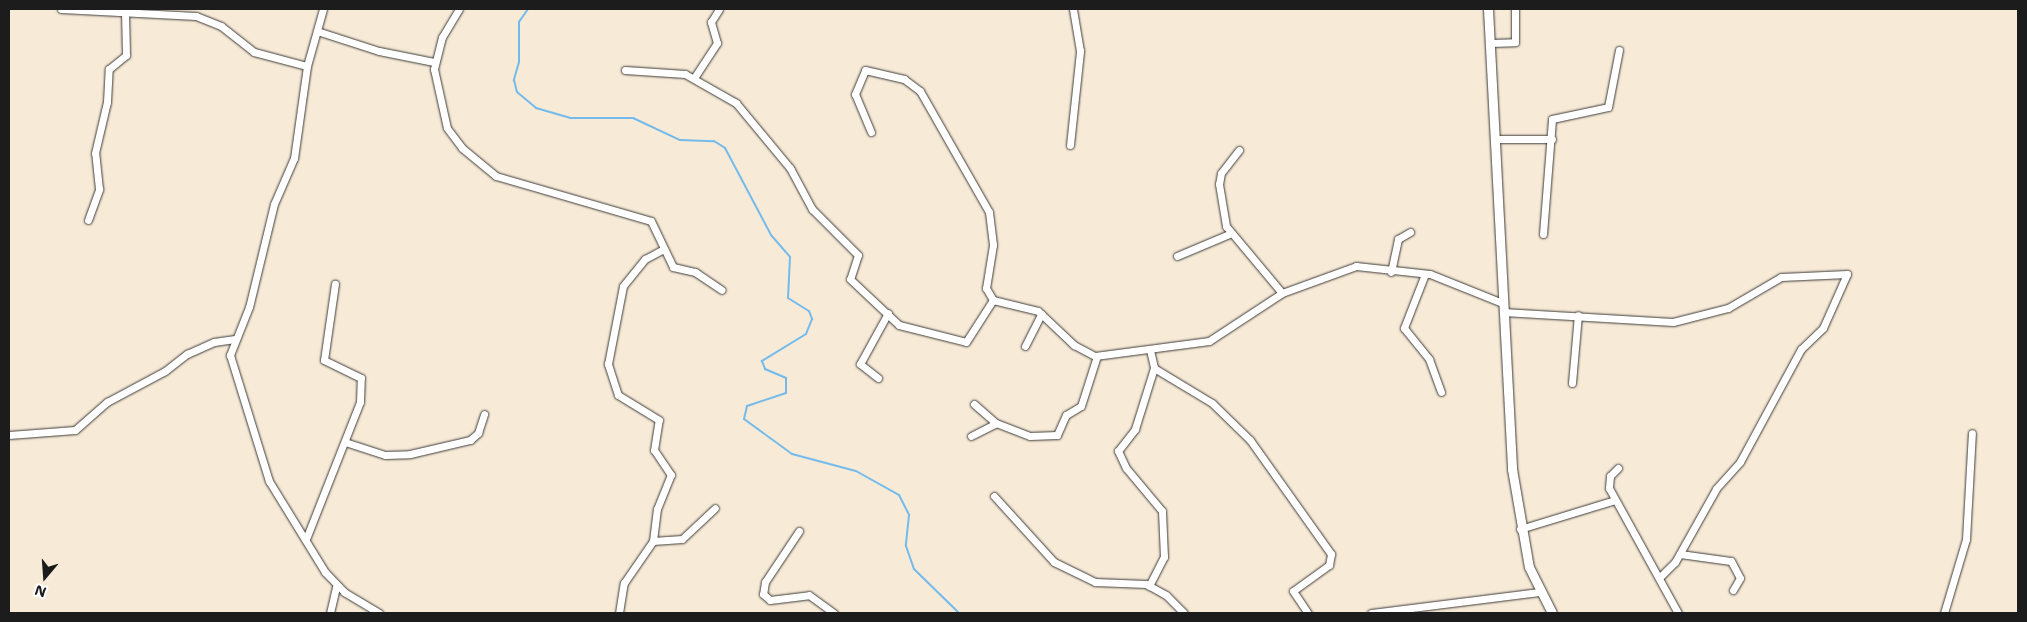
<!DOCTYPE html>
<html>
<head>
<meta charset="utf-8">
<style>
	body { margin:0 }
	#map { position:relative; width:2027px; height:622px; overflow:hidden; background:#f7ead7; font-family:"Shantell Sans",sans-serif }
	div>[style] { position:absolute }
	.stream>* { height:2px; margin:-1px; padding:0 1px; transform-origin:1px; border-radius:1px; background:#74bbec }
	.roads { filter:drop-shadow(0 0 1px #3d3b38) drop-shadow(0 0 1px #3d3b38) }
	.minor>* { height:7px; margin:-3.5px; padding:0 3.5px; transform-origin:3.5px; border-radius:3.5px; background:#fff }
	.tertiary>* { height:9px; margin:-4.5px; padding:0 4.5px; transform-origin:4.5px; border-radius:4.5px; background:#fff }
	span { translate:-50% -50%; white-space:nowrap; text-align:center; line-height:1.15; -webkit-text-stroke:4px #fff; paint-order:stroke }
	.frame { position:absolute; inset:0; border:10px solid #1c1c1c; pointer-events:none }
	.north { position:absolute; left:20px; top:552px; width:50px; height:50px; -webkit-text-stroke:4px #fff; paint-order:stroke; rotate:198deg; font-size:14px; font-weight:700; line-height:20px; text-align:center; color:#1c1c1c }
	.north::after { content:''; display:block; margin:auto; width:18px; height:22px; background:#1c1c1c; clip-path:polygon(50% 0,100% 100%,50% 72%,0 100%) }
</style>
</head>
<body>
<div id="map">
	<div class="stream">
		<i style="left:528px;top:9px;width:16px;rotate:125deg"></i>
		<i style="left:519px;top:22px;width:40px;rotate:90deg"></i>
		<i style="left:519px;top:62px;width:19px;rotate:106deg"></i>
		<i style="left:514px;top:80px;width:12px;rotate:76deg"></i>
		<i style="left:517px;top:92px;width:25px;rotate:40deg"></i>
		<i style="left:536px;top:108px;width:36px;rotate:16deg"></i>
		<i style="left:571px;top:118px;width:62px"></i>
		<i style="left:633px;top:118px;width:52px;rotate:25.1deg"></i>
		<i style="left:680px;top:140px;width:34px;rotate:2deg"></i>
		<i style="left:714px;top:141px;width:13px;rotate:32deg"></i>
		<i style="left:725px;top:148px;width:98px;rotate:62.1deg"></i>
		<i style="left:771px;top:235px;width:29px;rotate:49deg"></i>
		<i style="left:790px;top:257px;width:41px;rotate:92.8deg"></i>
		<i style="left:788px;top:298px;width:25px;rotate:32deg"></i>
		<i style="left:809px;top:311px;width:9px;rotate:69deg"></i>
		<i style="left:812px;top:319px;width:16px;rotate:112deg"></i>
		<i style="left:806px;top:334px;width:52px;rotate:148.5deg"></i>
		<i style="left:762px;top:361px;width:9px;rotate:69deg"></i>
		<i style="left:765px;top:369px;width:23px;rotate:23deg"></i>
		<i style="left:786px;top:378px;width:15px;rotate:90deg"></i>
		<i style="left:786px;top:393px;width:41px;rotate:161.6deg"></i>
		<i style="left:747px;top:406px;width:13px;rotate:103deg"></i>
		<i style="left:744px;top:419px;width:59px;rotate:36.1deg"></i>
		<i style="left:792px;top:454px;width:66px;rotate:14.9deg"></i>
		<i style="left:856px;top:471px;width:49px;rotate:29.2deg"></i>
		<i style="left:899px;top:495px;width:22px;rotate:63deg"></i>
		<i style="left:909px;top:515px;width:31px;rotate:96deg"></i>
		<i style="left:906px;top:546px;width:24px;rotate:71deg"></i>
		<i style="left:914px;top:569px;width:63px;rotate:44.4deg"></i>
	</div>
	<div class="roads">
		<div class="minor">
			<i style="left:61px;top:9px;width:135px;rotate:3deg"></i>
			<i style="left:196px;top:16px;width:27px;rotate:22deg"></i>
			<i style="left:221px;top:26px;width:42px;rotate:38.2deg"></i>
			<i style="left:254px;top:52px;width:55px;rotate:14.8deg"></i>
			<i style="left:323px;top:9px;width:59px;rotate:105.7deg"></i>
			<i style="left:307px;top:66px;width:93px;rotate:98deg"></i>
			<i style="left:294px;top:158px;width:50px;rotate:113.5deg"></i>
			<i style="left:274px;top:204px;width:106px;rotate:103.6deg"></i>
			<i style="left:249px;top:307px;width:52px;rotate:111.6deg"></i>
			<i style="left:230px;top:355px;width:132px;rotate:72.8deg"></i>
			<i style="left:269px;top:481px;width:107px;rotate:58.4deg"></i>
			<i style="left:325px;top:572px;width:28px;rotate:46deg"></i>
			<i style="left:344px;top:592px;width:41px;rotate:31deg"></i>
			<i style="left:459px;top:9px;width:33px;rotate:121deg"></i>
			<i style="left:442px;top:37px;width:33px;rotate:104deg"></i>
			<i style="left:434px;top:69px;width:60px;rotate:77.6deg"></i>
			<i style="left:447px;top:128px;width:25px;rotate:53deg"></i>
			<i style="left:462px;top:148px;width:44px;rotate:39.5deg"></i>
			<i style="left:496px;top:176px;width:161px;rotate:16.2deg"></i>
			<i style="left:651px;top:221px;width:51px;rotate:64.4deg"></i>
			<i style="left:673px;top:267px;width:23px;rotate:13deg"></i>
			<i style="left:695px;top:272px;width:32px;rotate:34deg"></i>
			<i style="left:317px;top:31px;width:65px;rotate:17.9deg"></i>
			<i style="left:379px;top:51px;width:56px;rotate:11.3deg"></i>
			<i style="left:1491px;top:43px;width:24px;rotate:-2deg"></i>
			<i style="left:1515px;top:42px;width:33px;rotate:-90deg"></i>
			<i style="left:625px;top:70px;width:60px;rotate:3.8deg"></i>
			<i style="left:685px;top:74px;width:59px;rotate:29.6deg"></i>
			<i style="left:736px;top:103px;width:85px;rotate:50.3deg"></i>
			<i style="left:790px;top:168px;width:47px;rotate:61.8deg"></i>
			<i style="left:812px;top:209px;width:65px;rotate:45deg"></i>
			<i style="left:858px;top:255px;width:25px;rotate:108deg"></i>
			<i style="left:850px;top:279px;width:67px;rotate:43.2deg"></i>
			<i style="left:899px;top:325px;width:69px;rotate:14.2deg"></i>
			<i style="left:966px;top:342px;width:50px;rotate:-57.3deg"></i>
			<i style="left:694px;top:78px;width:42px;rotate:-56.7deg"></i>
			<i style="left:717px;top:43px;width:22px;rotate:-106deg"></i>
			<i style="left:711px;top:22px;width:15px;rotate:-58deg"></i>
			<i style="left:871px;top:132px;width:41px;rotate:-112.8deg"></i>
			<i style="left:855px;top:94px;width:26px;rotate:-67deg"></i>
			<i style="left:865px;top:70px;width:40px;rotate:13deg"></i>
			<i style="left:904px;top:79px;width:20px;rotate:37deg"></i>
			<i style="left:920px;top:91px;width:139px;rotate:60.3deg"></i>
			<i style="left:989px;top:212px;width:33px;rotate:83deg"></i>
			<i style="left:993px;top:245px;width:44px;rotate:99.2deg"></i>
			<i style="left:986px;top:288px;width:14px;rotate:60deg"></i>
			<i style="left:993px;top:300px;width:46px;rotate:13.7deg"></i>
			<i style="left:1038px;top:311px;width:50px;rotate:43.4deg"></i>
			<i style="left:1074px;top:345px;width:24px;rotate:28deg"></i>
			<i style="left:1095px;top:356px;width:115px;rotate:-7.5deg"></i>
			<i style="left:1209px;top:341px;width:87px;rotate:-33.3deg"></i>
			<i style="left:1282px;top:293px;width:79px;rotate:-20deg"></i>
			<i style="left:1356px;top:266px;width:74px;rotate:6.2deg"></i>
			<i style="left:1430px;top:274px;width:78px;rotate:21.9deg"></i>
			<i style="left:1495px;top:139px;width:57px"></i>
			<i style="left:1070px;top:145px;width:95px;rotate:-83.9deg"></i>
			<i style="left:1080px;top:51px;width:43px;rotate:-99.5deg"></i>
			<i style="left:1239px;top:150px;width:29px;rotate:128deg"></i>
			<i style="left:1221px;top:173px;width:11px;rotate:100deg"></i>
			<i style="left:1219px;top:184px;width:43px;rotate:80.5deg"></i>
			<i style="left:1226px;top:226px;width:87px;rotate:50.1deg"></i>
			<i style="left:88px;top:220px;width:33px;rotate:-70deg"></i>
			<i style="left:99px;top:189px;width:36px;rotate:-96deg"></i>
			<i style="left:95px;top:153px;width:52px;rotate:-76.8deg"></i>
			<i style="left:107px;top:102px;width:33px;rotate:-87deg"></i>
			<i style="left:109px;top:69px;width:22px;rotate:-39deg"></i>
			<i style="left:126px;top:55px;width:45px;rotate:-91.3deg"></i>
			<i style="left:1543px;top:234px;width:115px;rotate:-85.5deg"></i>
			<i style="left:1552px;top:119px;width:57px;rotate:-12.1deg"></i>
			<i style="left:1608px;top:107px;width:58px;rotate:-79.1deg"></i>
			<i style="left:1177px;top:256px;width:56px;rotate:-22.9deg"></i>
			<i style="left:1391px;top:272px;width:34px;rotate:-78deg"></i>
			<i style="left:1398px;top:239px;width:14px;rotate:-30deg"></i>
			<i style="left:1425px;top:274px;width:58px;rotate:111.3deg"></i>
			<i style="left:1404px;top:328px;width:40px;rotate:51deg"></i>
			<i style="left:1429px;top:359px;width:35px;rotate:70deg"></i>
			<i style="left:1503px;top:312px;width:170px;rotate:3.4deg"></i>
			<i style="left:1673px;top:322px;width:57px;rotate:-14.3deg"></i>
			<i style="left:1728px;top:308px;width:61px;rotate:-30.3deg"></i>
			<i style="left:1781px;top:277px;width:66px;rotate:-2.6deg"></i>
			<i style="left:1847px;top:274px;width:59px;rotate:114deg"></i>
			<i style="left:1823px;top:328px;width:30px;rotate:136deg"></i>
			<i style="left:1801px;top:349px;width:128px;rotate:118.4deg"></i>
			<i style="left:1740px;top:462px;width:36px;rotate:132deg"></i>
			<i style="left:1716px;top:489px;width:84px;rotate:119.3deg"></i>
			<i style="left:1675px;top:562px;width:21px;rotate:135deg"></i>
			<i style="left:1025px;top:346px;width:36px;rotate:-63deg"></i>
			<i style="left:1150px;top:350px;width:18px;rotate:77deg"></i>
			<i style="left:1154px;top:368px;width:68px;rotate:31.1deg"></i>
			<i style="left:1212px;top:403px;width:53px;rotate:44.2deg"></i>
			<i style="left:1250px;top:440px;width:140px;rotate:54.6deg"></i>
			<i style="left:1331px;top:554px;width:11px;rotate:100deg"></i>
			<i style="left:1329px;top:565px;width:44px;rotate:144.2deg"></i>
			<i style="left:1293px;top:591px;width:27px;rotate:56deg"></i>
			<i style="left:878px;top:378px;width:23px;rotate:-142deg"></i>
			<i style="left:860px;top:364px;width:58px;rotate:-61.2deg"></i>
			<i style="left:1572px;top:383px;width:68px;rotate:-85deg"></i>
			<i style="left:974px;top:404px;width:29px;rotate:41deg"></i>
			<i style="left:9px;top:435px;width:66px;rotate:-4.3deg"></i>
			<i style="left:75px;top:430px;width:43px;rotate:-41.2deg"></i>
			<i style="left:107px;top:402px;width:66px;rotate:-28.1deg"></i>
			<i style="left:165px;top:371px;width:28px;rotate:-38deg"></i>
			<i style="left:187px;top:354px;width:30px;rotate:-24deg"></i>
			<i style="left:214px;top:342px;width:21px;rotate:-8deg"></i>
			<i style="left:971px;top:436px;width:28px;rotate:-27deg"></i>
			<i style="left:996px;top:423px;width:36px;rotate:21deg"></i>
			<i style="left:1030px;top:436px;width:27px;rotate:-2deg"></i>
			<i style="left:1057px;top:435px;width:22px;rotate:-66deg"></i>
			<i style="left:1066px;top:415px;width:17px;rotate:-31deg"></i>
			<i style="left:1081px;top:406px;width:52px;rotate:-72.3deg"></i>
			<i style="left:345px;top:442px;width:42px;rotate:18deg"></i>
			<i style="left:385px;top:455px;width:25px;rotate:-2deg"></i>
			<i style="left:410px;top:454px;width:62px;rotate:-13.1deg"></i>
			<i style="left:470px;top:440px;width:11px;rotate:-41deg"></i>
			<i style="left:478px;top:433px;width:20px;rotate:-72deg"></i>
			<i style="left:1618px;top:468px;width:11px;rotate:135deg"></i>
			<i style="left:1610px;top:476px;width:12px;rotate:95deg"></i>
			<i style="left:1609px;top:488px;width:143px;rotate:61.1deg"></i>
			<i style="left:994px;top:496px;width:89px;rotate:47.7deg"></i>
			<i style="left:1054px;top:562px;width:46px;rotate:26deg"></i>
			<i style="left:1095px;top:582px;width:51px;rotate:2.2deg"></i>
			<i style="left:1146px;top:584px;width:23px;rotate:29deg"></i>
			<i style="left:1166px;top:595px;width:25px;rotate:45deg"></i>
			<i style="left:1520px;top:529px;width:99px;rotate:-17deg"></i>
			<i style="left:799px;top:531px;width:61px;rotate:123.7deg"></i>
			<i style="left:765px;top:582px;width:12px;rotate:99deg"></i>
			<i style="left:763px;top:594px;width:9px;rotate:41deg"></i>
			<i style="left:770px;top:600px;width:39px;rotate:-7deg"></i>
			<i style="left:809px;top:595px;width:31px;rotate:36deg"></i>
			<i style="left:306px;top:539px;width:147px;rotate:-68.5deg"></i>
			<i style="left:360px;top:402px;width:24px;rotate:-88deg"></i>
			<i style="left:361px;top:378px;width:41px;rotate:-154.1deg"></i>
			<i style="left:324px;top:360px;width:77px;rotate:-81.8deg"></i>
			<i style="left:653px;top:541px;width:29px;rotate:-4deg"></i>
			<i style="left:682px;top:539px;width:45px;rotate:-43.2deg"></i>
			<i style="left:1680px;top:554px;width:51px;rotate:7.8deg"></i>
			<i style="left:1731px;top:561px;width:19px;rotate:62deg"></i>
			<i style="left:1740px;top:578px;width:14px;rotate:120deg"></i>
			<i style="left:1149px;top:586px;width:33px;rotate:-63deg"></i>
			<i style="left:1164px;top:557px;width:46px;rotate:-92.5deg"></i>
			<i style="left:1162px;top:511px;width:56px;rotate:-129.9deg"></i>
			<i style="left:1126px;top:468px;width:19px;rotate:-115deg"></i>
			<i style="left:1118px;top:451px;width:28px;rotate:-52deg"></i>
			<i style="left:1135px;top:429px;width:64px;rotate:-72.7deg"></i>
			<i style="left:330px;top:613px;width:28px;rotate:-77deg"></i>
			<i style="left:619px;top:613px;width:30px;rotate:-81deg"></i>
			<i style="left:624px;top:583px;width:51px;rotate:-55.4deg"></i>
			<i style="left:653px;top:541px;width:32px;rotate:-83deg"></i>
			<i style="left:657px;top:509px;width:37px;rotate:-68deg"></i>
			<i style="left:671px;top:475px;width:30px;rotate:-124deg"></i>
			<i style="left:654px;top:450px;width:30px;rotate:-81deg"></i>
			<i style="left:659px;top:420px;width:48px;rotate:-148.6deg"></i>
			<i style="left:618px;top:395px;width:33px;rotate:-108deg"></i>
			<i style="left:608px;top:364px;width:79px;rotate:-79.1deg"></i>
			<i style="left:623px;top:286px;width:35px;rotate:-51deg"></i>
			<i style="left:645px;top:259px;width:21px;rotate:-28deg"></i>
			<i style="left:1371px;top:613px;width:170px;rotate:-7.1deg"></i>
			<i style="left:1944px;top:613px;width:77px;rotate:-73.4deg"></i>
			<i style="left:1966px;top:539px;width:106px;rotate:-86.8deg"></i>
		</div>
		<div class="tertiary">
			<i style="left:1488px;top:9px;width:461px;rotate:87deg"></i>
			<i style="left:1512px;top:469px;width:99px;rotate:80.2deg"></i>
			<i style="left:1529px;top:567px;width:51px;rotate:63.4deg"></i>
		</div>
	</div>
	<div class="frame"></div>
	<div class="north">N</div>
</div>
</body>
</html>
